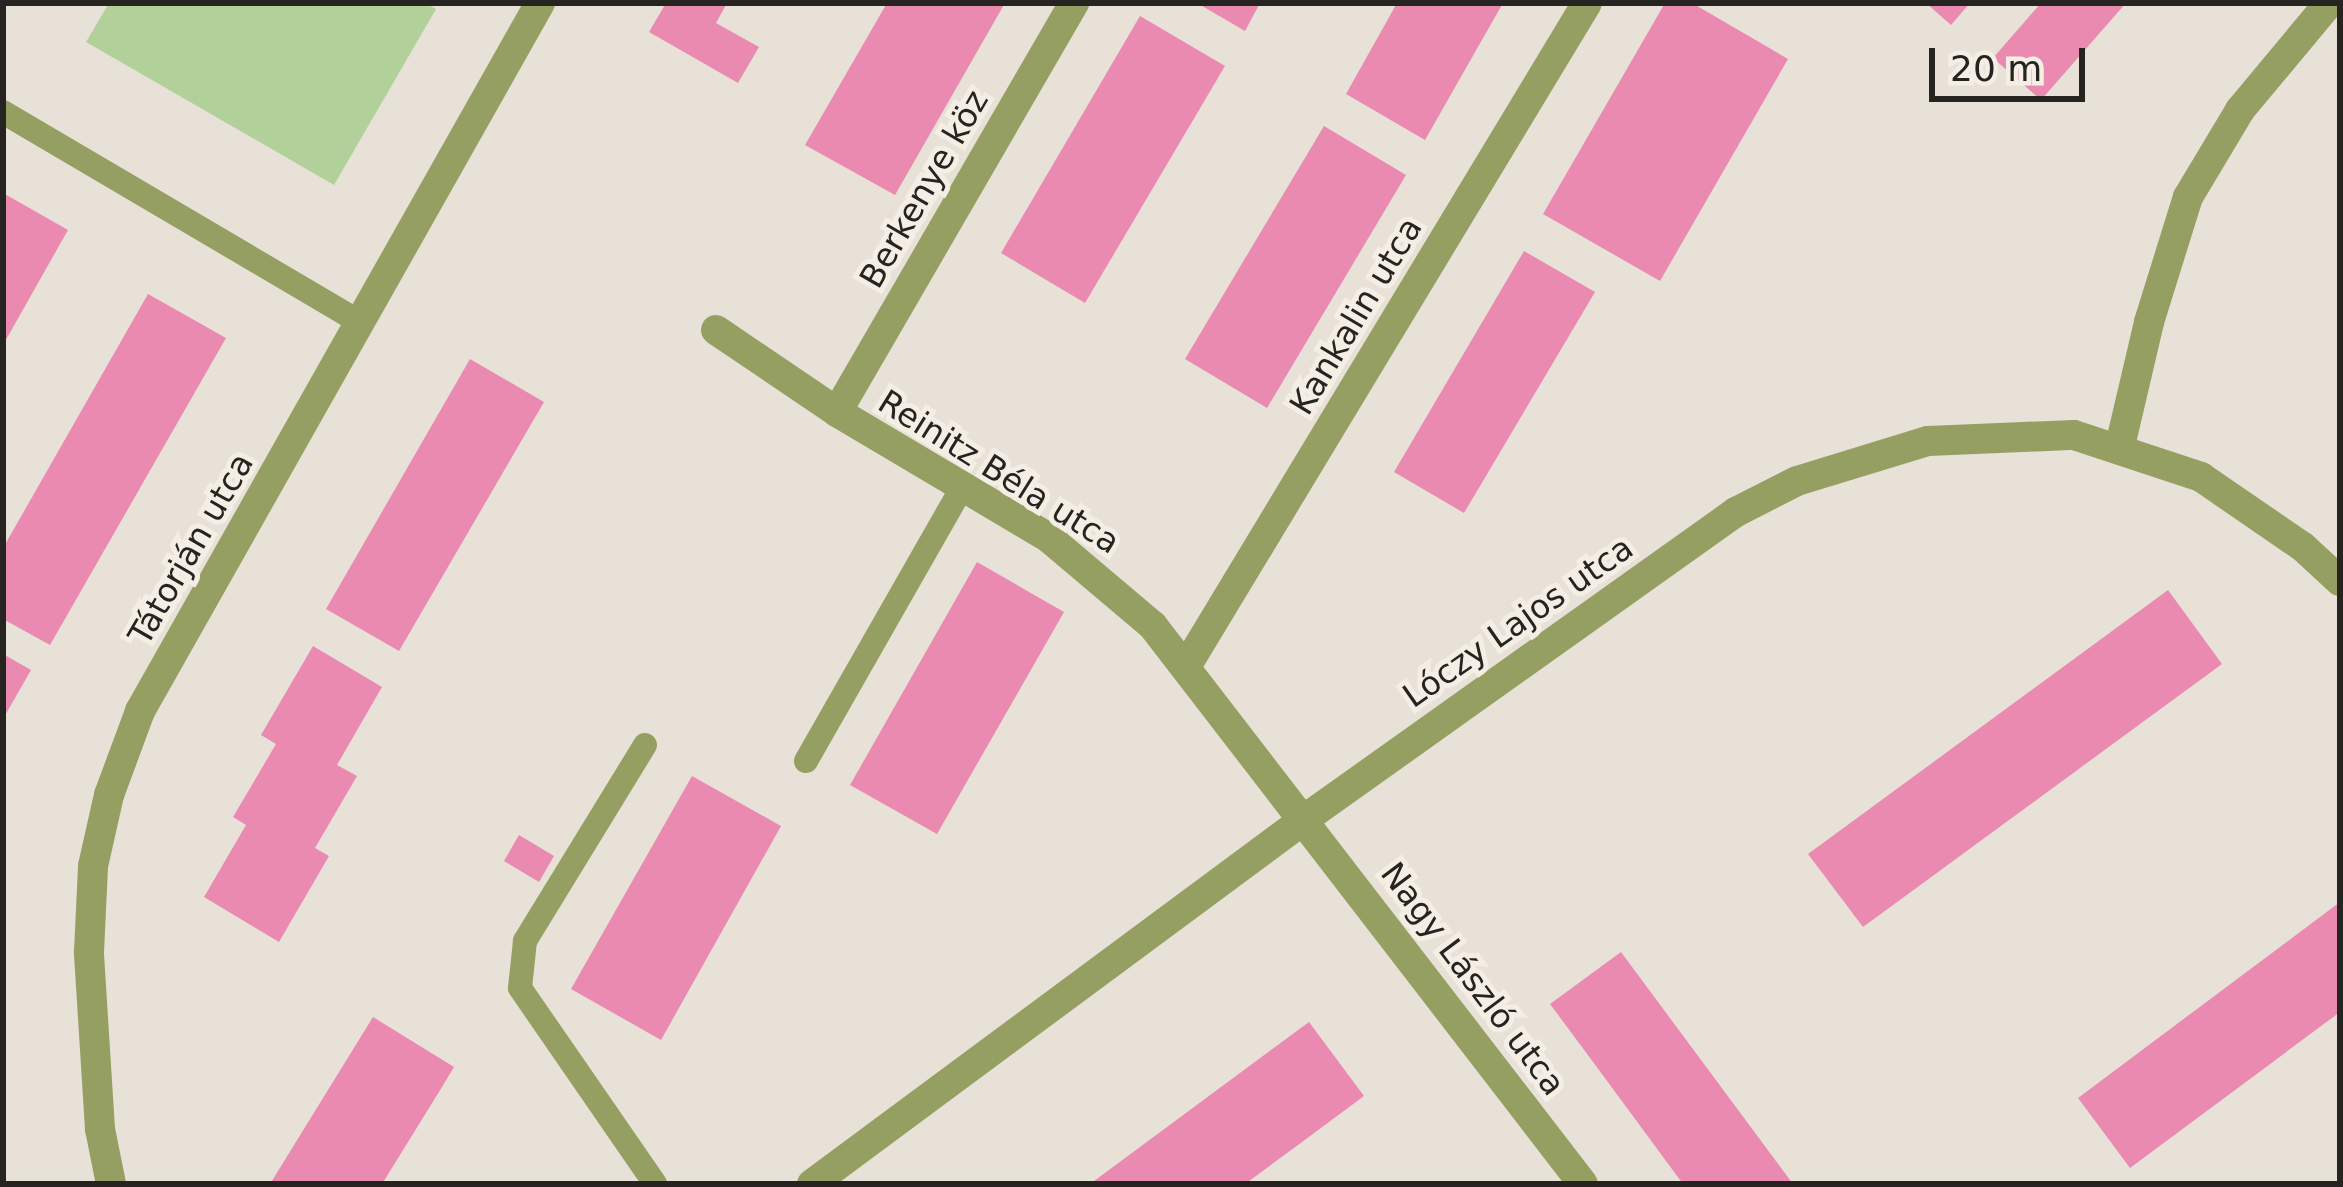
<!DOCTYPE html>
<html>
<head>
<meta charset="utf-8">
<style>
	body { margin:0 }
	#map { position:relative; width:2343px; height:1187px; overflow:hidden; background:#e7e1d8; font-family:"DejaVu Sans",sans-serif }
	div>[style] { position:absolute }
	.green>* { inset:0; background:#b2d099 }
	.building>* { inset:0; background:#eb8ab1 }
	.lane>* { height:24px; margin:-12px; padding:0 12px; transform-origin:12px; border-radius:12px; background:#969f62 }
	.street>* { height:30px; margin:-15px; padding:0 15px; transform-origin:15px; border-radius:15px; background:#969f62 }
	span { translate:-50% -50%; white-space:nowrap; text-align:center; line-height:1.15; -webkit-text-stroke:10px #f5eee5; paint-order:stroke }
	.street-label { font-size:33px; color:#262421 }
	.frame { position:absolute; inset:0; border:6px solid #262421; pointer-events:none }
	.scale { position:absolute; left:1929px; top:48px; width:156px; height:54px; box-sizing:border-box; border:6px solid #262421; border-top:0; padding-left:15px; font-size:36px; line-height:42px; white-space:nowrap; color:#262421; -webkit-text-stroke:9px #f5eee5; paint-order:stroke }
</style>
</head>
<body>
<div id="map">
	<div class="green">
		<i style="clip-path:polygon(109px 3px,425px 3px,436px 9px,334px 185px,86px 42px)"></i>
	</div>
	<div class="building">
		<i style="clip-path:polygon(666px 3px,727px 3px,716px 23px,759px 47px,738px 83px,649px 32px)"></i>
		<i style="clip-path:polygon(887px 3px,1005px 3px,895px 195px,805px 145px)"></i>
		<i style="clip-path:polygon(1197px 3px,1260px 3px,1245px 31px)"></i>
		<i style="clip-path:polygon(1397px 3px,1503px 3px,1425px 140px,1346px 94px)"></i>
		<i style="clip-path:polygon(1665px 3px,1692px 3px,1788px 59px,1660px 281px,1543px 214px)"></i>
		<i style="clip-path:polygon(1926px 3px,1970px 3px,1951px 25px)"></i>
		<i style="clip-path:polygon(2041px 3px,2126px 3px,2041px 100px,1993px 58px)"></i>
		<i style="clip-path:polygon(1140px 16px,1225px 66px,1085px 303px,1001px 253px)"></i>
		<i style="clip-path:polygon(1324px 126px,1406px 175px,1267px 408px,1185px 359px)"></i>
		<i style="clip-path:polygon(3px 193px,68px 230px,3px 345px)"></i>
		<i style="clip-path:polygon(1524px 251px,1595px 292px,1464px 513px,1394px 472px)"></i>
		<i style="clip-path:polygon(148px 294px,226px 338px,50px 645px,3px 619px,3px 548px)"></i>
		<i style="clip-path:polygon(470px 359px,544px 402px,399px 651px,326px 609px)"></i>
		<i style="clip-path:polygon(977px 562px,1064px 612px,937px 834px,850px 785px)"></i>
		<i style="clip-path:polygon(2168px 590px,2222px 664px,1863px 927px,1808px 854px)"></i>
		<i style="clip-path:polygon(313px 646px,382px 687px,337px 765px,357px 776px,315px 848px,329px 856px,279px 942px,204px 897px,246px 825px,233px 817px,276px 744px,261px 735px)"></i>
		<i style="clip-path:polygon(3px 654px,31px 670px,3px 719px)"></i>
		<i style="clip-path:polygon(692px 776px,781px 826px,661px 1040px,571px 989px)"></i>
		<i style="clip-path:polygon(519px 835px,554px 856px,539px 882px,504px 861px)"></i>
		<i style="clip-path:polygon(2340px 902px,2340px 1012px,2130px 1168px,2078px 1098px)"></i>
		<i style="clip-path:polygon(1621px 952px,1793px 1184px,1683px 1184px,1596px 1066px,1550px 1004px)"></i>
		<i style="clip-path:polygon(373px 1017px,454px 1067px,442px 1087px,382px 1184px,270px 1184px)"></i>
		<i style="clip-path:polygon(1309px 1022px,1364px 1096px,1298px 1145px,1245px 1184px,1090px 1184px)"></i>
	</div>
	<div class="lane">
		<i style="left:3px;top:112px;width:416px;rotate:30.5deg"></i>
		<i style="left:645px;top:745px;width:230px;rotate:121.5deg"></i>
		<i style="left:525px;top:941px;width:47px;rotate:96.1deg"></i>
		<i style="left:520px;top:988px;width:238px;rotate:55.4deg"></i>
		<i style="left:806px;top:761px;width:315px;rotate:-60.3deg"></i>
	</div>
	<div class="street">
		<i style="left:716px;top:330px;width:146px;rotate:34.1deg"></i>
		<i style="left:837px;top:412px;width:247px;rotate:30.7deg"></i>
		<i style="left:1049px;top:538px;width:136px;rotate:40.2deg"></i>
		<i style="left:1153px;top:626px;width:704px;rotate:52.38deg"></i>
		<i style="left:837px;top:412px;width:473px;rotate:-59.9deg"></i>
		<i style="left:2120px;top:446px;width:127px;rotate:-76.8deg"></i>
		<i style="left:2149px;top:322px;width:131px;rotate:-72.7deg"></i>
		<i style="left:2188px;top:197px;width:101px;rotate:-59.1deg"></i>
		<i style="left:2240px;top:110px;width:139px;rotate:-50.2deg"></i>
		<i style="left:1187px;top:665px;width:773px;rotate:-58.86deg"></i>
		<i style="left:111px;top:1184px;width:56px;rotate:-101.3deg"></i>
		<i style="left:100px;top:1129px;width:177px;rotate:-93.6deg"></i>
		<i style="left:89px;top:952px;width:86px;rotate:-87.3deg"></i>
		<i style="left:93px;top:866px;width:73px;rotate:-77.3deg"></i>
		<i style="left:109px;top:795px;width:90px;rotate:-69.7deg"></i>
		<i style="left:140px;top:711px;width:813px;rotate:-60.53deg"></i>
		<i style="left:812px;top:1184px;width:615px;rotate:-36.53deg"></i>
		<i style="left:1306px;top:818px;width:528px;rotate:-35.44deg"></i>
		<i style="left:1736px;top:512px;width:68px;rotate:-26.9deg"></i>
		<i style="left:1797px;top:481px;width:137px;rotate:-17deg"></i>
		<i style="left:1928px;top:441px;width:146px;rotate:-2.4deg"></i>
		<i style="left:2074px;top:435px;width:134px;rotate:18.3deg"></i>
		<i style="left:2201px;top:477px;width:124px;rotate:34.5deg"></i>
		<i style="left:2303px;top:547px;width:50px;rotate:42.6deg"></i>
	</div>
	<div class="street-label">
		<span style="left:924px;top:189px;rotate:-60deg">Berkenye köz</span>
		<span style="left:1356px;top:316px;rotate:-59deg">Kankalin utca</span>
		<span style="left:999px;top:472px;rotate:32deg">Reinitz Béla utca</span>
		<span style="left:191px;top:549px;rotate:-60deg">Tátorján utca</span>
		<span style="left:1518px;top:622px;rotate:-35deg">Lóczy Lajos utca</span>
		<span style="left:1473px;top:979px;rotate:53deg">Nagy László utca</span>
	</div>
	<div class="frame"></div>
	<div class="scale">20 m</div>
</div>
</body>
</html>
